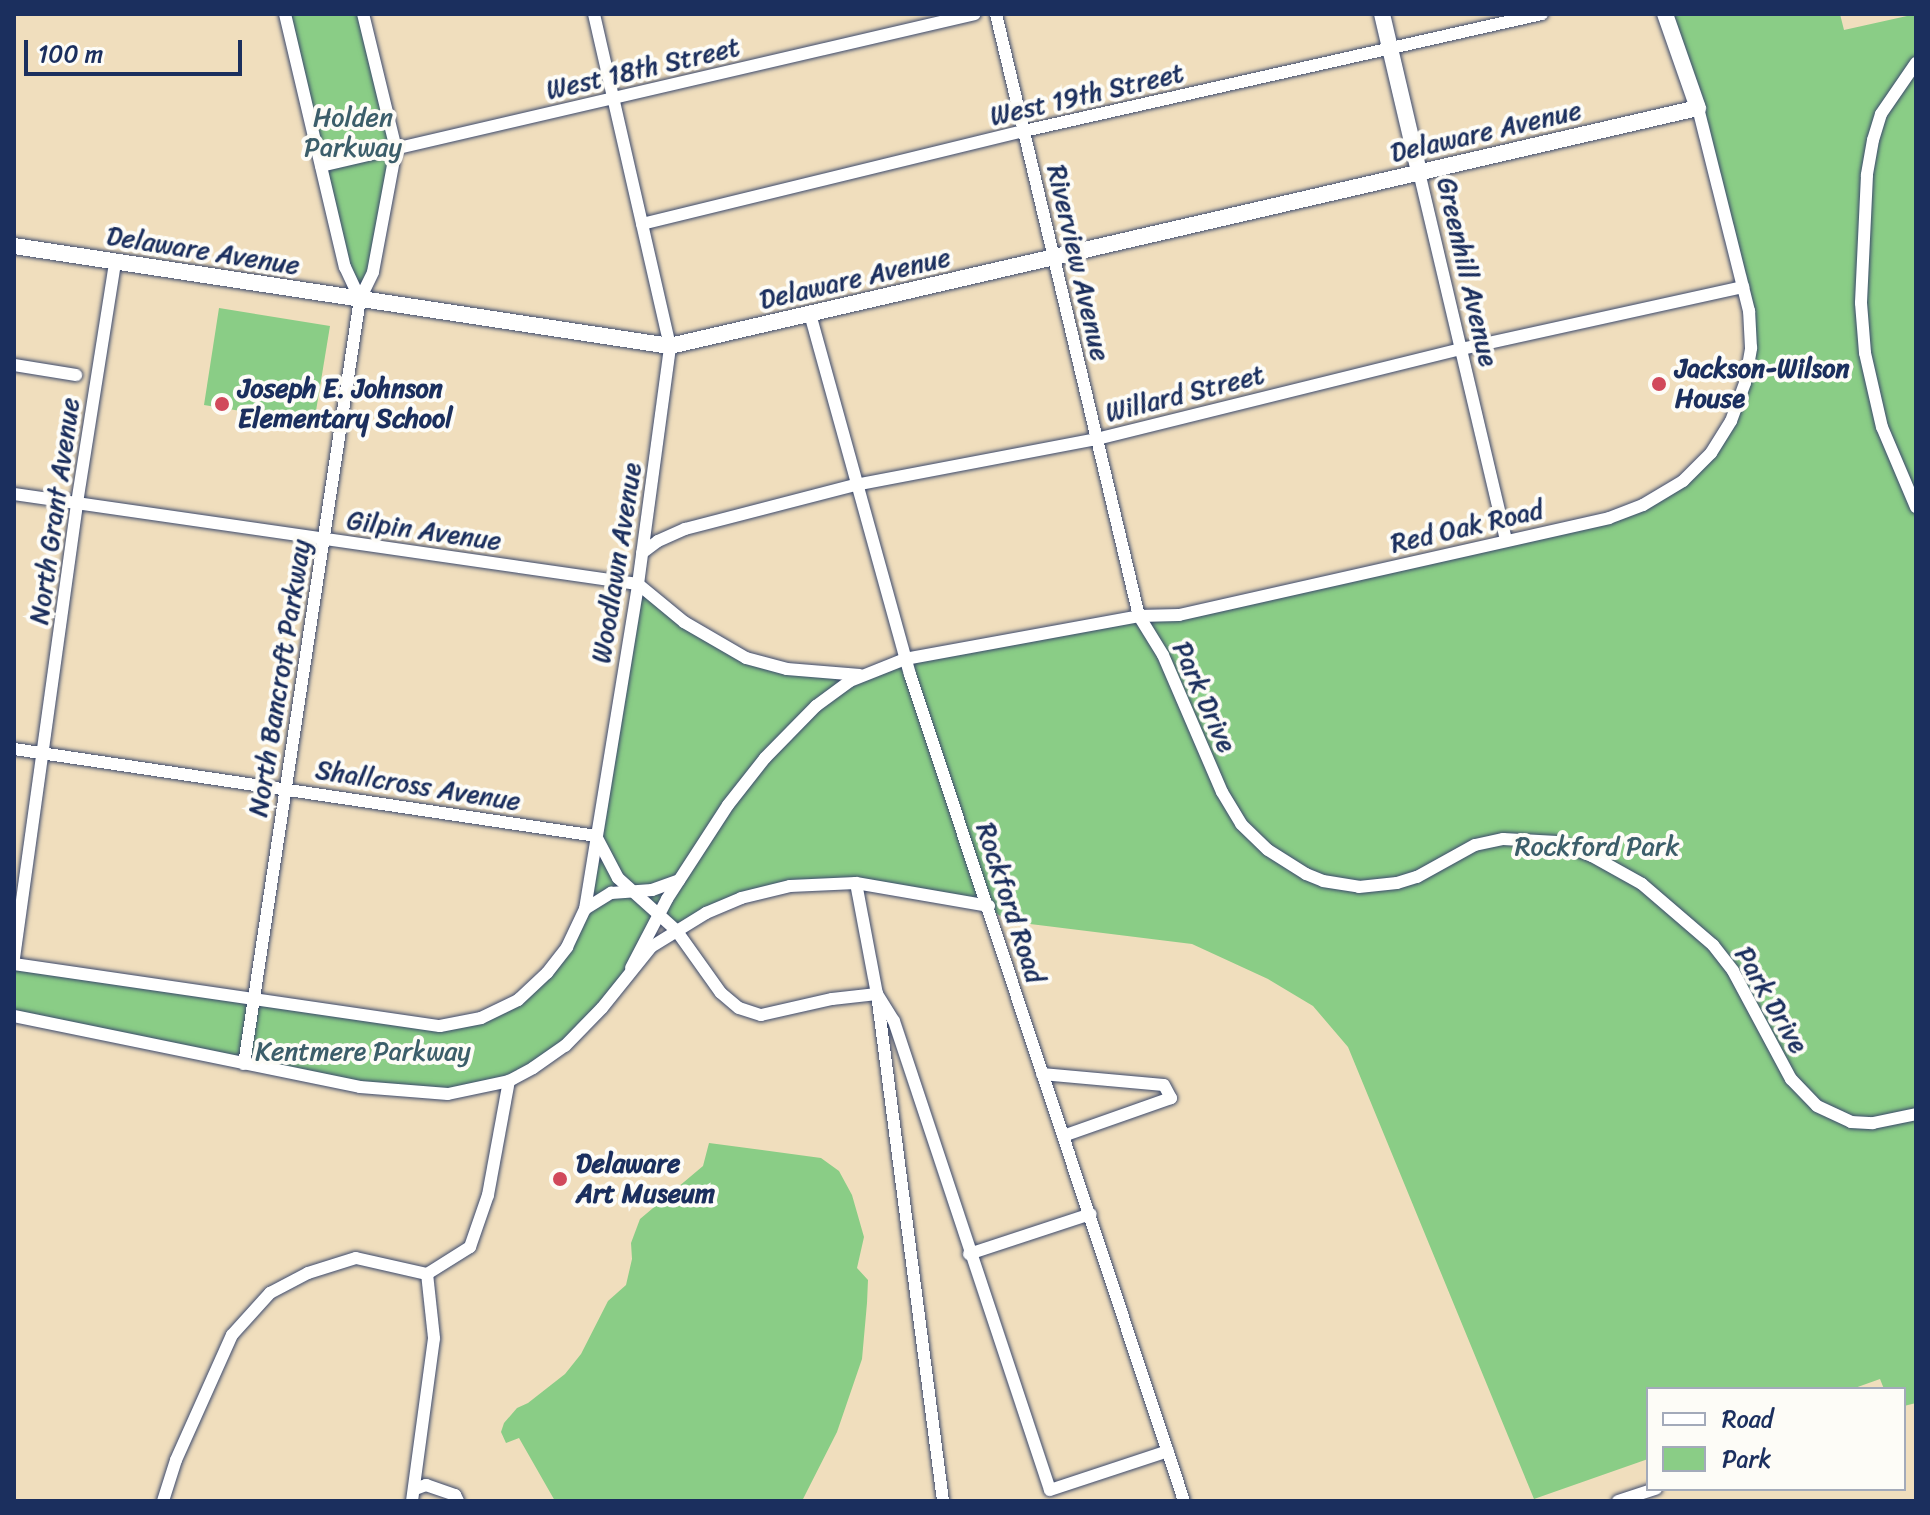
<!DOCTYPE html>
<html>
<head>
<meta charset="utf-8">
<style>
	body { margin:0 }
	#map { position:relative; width:1930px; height:1515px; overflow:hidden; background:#f0debd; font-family:Sriracha,sans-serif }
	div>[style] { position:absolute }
	.green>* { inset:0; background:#8acd86 }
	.roads { filter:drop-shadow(0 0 2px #3b496c) drop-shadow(0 0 2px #3b496c) }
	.minor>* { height:12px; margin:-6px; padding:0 6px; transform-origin:6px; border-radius:6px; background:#fff }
	.tertiary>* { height:16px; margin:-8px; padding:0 8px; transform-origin:8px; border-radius:8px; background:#fff }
	.dots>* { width:22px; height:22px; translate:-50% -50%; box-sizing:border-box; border:4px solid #fdfcf7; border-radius:50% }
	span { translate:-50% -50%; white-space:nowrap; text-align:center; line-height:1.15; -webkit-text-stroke:8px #fdfcf7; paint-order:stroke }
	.street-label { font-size:26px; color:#1b2f5e }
	.park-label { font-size:26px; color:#3c5e6a }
	.poi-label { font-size:26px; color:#1b2f5e; font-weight:700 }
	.left { translate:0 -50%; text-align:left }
	.frame { position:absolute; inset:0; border:16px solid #1b2f5e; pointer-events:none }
	.legend { position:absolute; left:1646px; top:1387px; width:260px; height:104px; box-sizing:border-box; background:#fdfcf7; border:2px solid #a3aaba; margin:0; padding:10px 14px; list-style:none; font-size:24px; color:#1b2f5e }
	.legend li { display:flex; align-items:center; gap:16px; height:40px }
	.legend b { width:40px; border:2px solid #a3aaba }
	.scale { position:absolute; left:24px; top:40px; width:218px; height:36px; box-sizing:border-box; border:4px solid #1b2f5e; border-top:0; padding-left:10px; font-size:24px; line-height:28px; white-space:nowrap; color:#1b2f5e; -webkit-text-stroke:6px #fdfcf7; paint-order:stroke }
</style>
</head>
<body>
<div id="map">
	<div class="green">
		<i style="clip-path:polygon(285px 14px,363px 14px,396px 149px,381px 240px,360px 299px,351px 284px)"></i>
		<i style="clip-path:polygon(1665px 14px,1840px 14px,1844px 30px,1916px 14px,1916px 1403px,1904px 1406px,1904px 1389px,1884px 1389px,1880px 1379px,1852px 1389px,1648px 1389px,1648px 1459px,1534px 1499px,1348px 1047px,1313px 1006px,1268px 979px,1192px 944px,1006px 921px,988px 906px,856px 883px,763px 891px,676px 930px,660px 914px,640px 952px,565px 1046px,509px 1081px,430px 1095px,14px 1016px,14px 964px,422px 1026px,461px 1023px,534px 986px,578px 924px,638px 584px,746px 658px,863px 675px,905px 659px,1158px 618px,1608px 518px,1698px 467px,1740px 402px,1749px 311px)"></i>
		<i style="clip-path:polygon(219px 308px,330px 326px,314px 423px,204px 405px)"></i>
		<i style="clip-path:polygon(709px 1143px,821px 1158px,839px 1171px,852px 1195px,864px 1237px,857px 1268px,868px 1280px,867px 1303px,862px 1359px,837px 1432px,802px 1501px,555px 1501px,519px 1438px,506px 1443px,501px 1432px,504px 1423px,517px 1408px,528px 1403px,565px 1374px,581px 1354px,608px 1301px,626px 1285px,632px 1259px,631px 1243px,640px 1219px,703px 1166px)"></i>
	</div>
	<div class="roads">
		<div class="minor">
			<i style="left:285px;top:14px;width:260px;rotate:76.7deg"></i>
			<i style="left:345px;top:267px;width:35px;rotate:65deg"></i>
			<i style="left:996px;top:14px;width:619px;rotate:76.64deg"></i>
			<i style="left:1139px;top:616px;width:46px;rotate:58.4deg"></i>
			<i style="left:1163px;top:655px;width:149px;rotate:66.7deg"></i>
			<i style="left:1222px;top:792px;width:37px;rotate:59deg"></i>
			<i style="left:1241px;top:824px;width:37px;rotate:44deg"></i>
			<i style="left:1268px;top:850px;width:45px;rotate:32.3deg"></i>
			<i style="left:1306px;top:874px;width:18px;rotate:22deg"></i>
			<i style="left:1323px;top:881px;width:36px;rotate:9deg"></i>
			<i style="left:1359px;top:887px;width:38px;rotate:-6deg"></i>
			<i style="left:1397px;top:883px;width:21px;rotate:-17deg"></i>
			<i style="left:1417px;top:877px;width:66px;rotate:-28.9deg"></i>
			<i style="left:1475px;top:845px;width:29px;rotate:-12deg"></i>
			<i style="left:1503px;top:839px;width:54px;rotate:3.2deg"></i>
			<i style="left:1557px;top:842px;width:38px;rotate:22deg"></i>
			<i style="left:1592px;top:856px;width:57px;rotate:29.2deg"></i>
			<i style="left:1642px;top:884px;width:94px;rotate:40.7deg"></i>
			<i style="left:1713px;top:945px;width:33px;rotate:52deg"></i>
			<i style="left:1733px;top:971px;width:123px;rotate:61.8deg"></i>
			<i style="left:1791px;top:1079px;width:37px;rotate:46deg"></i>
			<i style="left:1817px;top:1106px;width:38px;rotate:25deg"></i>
			<i style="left:1851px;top:1122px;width:22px;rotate:3deg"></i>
			<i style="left:1873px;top:1123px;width:44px;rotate:-11.8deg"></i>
			<i style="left:1916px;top:63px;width:62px;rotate:124.5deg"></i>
			<i style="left:1881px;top:114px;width:27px;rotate:107deg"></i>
			<i style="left:1873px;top:140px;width:36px;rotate:100deg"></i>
			<i style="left:1867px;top:175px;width:128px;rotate:92.7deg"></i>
			<i style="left:1861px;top:303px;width:50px;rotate:85.4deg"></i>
			<i style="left:1865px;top:353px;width:76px;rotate:77.1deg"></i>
			<i style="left:1882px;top:427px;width:87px;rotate:67deg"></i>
			<i style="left:321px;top:166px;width:671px;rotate:-13.08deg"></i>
			<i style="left:1419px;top:172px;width:378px;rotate:76.7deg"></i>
			<i style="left:642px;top:224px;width:393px;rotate:-13.7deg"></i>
			<i style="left:1024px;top:131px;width:531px;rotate:-12.73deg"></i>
			<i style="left:810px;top:314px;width:374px;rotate:74.5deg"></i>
			<i style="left:910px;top:674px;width:871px;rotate:71.67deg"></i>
			<i style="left:14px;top:365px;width:63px;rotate:9.2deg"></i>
			<i style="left:14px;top:494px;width:630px;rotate:8.21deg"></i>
			<i style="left:642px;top:553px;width:20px;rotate:-37deg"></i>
			<i style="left:658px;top:541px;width:30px;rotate:-24deg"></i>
			<i style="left:685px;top:529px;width:176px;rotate:-14.5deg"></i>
			<i style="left:855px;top:485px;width:246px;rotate:-10.8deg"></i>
			<i style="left:1097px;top:439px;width:375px;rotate:-13.9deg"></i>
			<i style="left:1461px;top:349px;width:289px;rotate:-12.4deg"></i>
			<i style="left:638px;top:584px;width:60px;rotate:39.6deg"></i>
			<i style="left:684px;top:622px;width:72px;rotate:30.1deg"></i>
			<i style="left:746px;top:658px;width:42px;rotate:15deg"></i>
			<i style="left:787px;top:669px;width:73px;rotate:4.7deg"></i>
			<i style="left:14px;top:749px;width:588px;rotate:8.5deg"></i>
			<i style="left:596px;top:836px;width:47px;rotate:62.4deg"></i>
			<i style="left:618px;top:878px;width:78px;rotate:41.9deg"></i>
			<i style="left:676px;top:930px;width:77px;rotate:54.5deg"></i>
			<i style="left:721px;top:993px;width:23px;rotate:40deg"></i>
			<i style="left:739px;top:1008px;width:23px;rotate:18deg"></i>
			<i style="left:761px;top:1015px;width:73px;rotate:-12.7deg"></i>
			<i style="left:832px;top:999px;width:45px;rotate:-6.3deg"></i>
			<i style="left:877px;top:994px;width:32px;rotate:58deg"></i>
			<i style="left:894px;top:1021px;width:494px;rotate:71.6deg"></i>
			<i style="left:1050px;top:1490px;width:124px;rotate:-18.3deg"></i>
			<i style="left:856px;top:883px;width:113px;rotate:79.3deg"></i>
			<i style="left:877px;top:994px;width:511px;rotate:82.58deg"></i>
			<i style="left:585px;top:909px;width:31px;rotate:-32deg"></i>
			<i style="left:611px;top:893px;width:41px;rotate:-4.2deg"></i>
			<i style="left:652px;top:890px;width:29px;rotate:-20deg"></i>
			<i style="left:14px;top:958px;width:459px;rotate:-82.1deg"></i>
			<i style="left:77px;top:503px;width:244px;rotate:-81deg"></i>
			<i style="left:14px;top:964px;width:430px;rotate:8.3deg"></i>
			<i style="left:440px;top:1026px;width:42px;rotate:-11deg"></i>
			<i style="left:481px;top:1018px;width:41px;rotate:-25.9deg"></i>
			<i style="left:518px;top:1000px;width:40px;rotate:-43deg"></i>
			<i style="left:547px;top:973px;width:33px;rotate:-52deg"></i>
			<i style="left:567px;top:947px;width:42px;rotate:-64.7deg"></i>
			<i style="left:585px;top:909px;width:329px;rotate:-80.7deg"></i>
			<i style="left:638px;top:584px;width:240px;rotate:-82.3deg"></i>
			<i style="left:670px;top:346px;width:341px;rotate:-102.9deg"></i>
			<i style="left:631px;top:968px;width:78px;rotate:-62.4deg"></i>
			<i style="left:667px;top:899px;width:112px;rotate:-57deg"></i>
			<i style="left:728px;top:805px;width:60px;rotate:-51.8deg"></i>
			<i style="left:765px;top:758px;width:73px;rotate:-45.6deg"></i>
			<i style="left:816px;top:706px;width:42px;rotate:-36.3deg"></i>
			<i style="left:850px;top:681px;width:59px;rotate:-21.8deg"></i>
			<i style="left:905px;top:659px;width:238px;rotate:-10.4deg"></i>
			<i style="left:1139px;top:616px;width:40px;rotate:-1.4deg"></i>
			<i style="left:1179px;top:615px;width:441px;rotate:-12.7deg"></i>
			<i style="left:1609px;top:518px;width:36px;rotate:-21deg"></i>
			<i style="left:1643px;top:505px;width:47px;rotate:-31deg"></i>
			<i style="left:1683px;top:481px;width:40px;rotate:-45deg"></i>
			<i style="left:1711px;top:453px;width:38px;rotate:-58deg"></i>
			<i style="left:1731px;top:421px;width:40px;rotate:-69.8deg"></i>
			<i style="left:1745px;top:383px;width:36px;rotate:-80deg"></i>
			<i style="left:1751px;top:348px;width:37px;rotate:-93deg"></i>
			<i style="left:1749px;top:311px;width:209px;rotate:-104.1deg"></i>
			<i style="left:14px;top:1016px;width:353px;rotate:11.6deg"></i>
			<i style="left:360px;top:1087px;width:88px;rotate:4.5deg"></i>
			<i style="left:448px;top:1094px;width:62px;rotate:-12deg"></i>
			<i style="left:509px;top:1081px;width:27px;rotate:-28deg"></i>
			<i style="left:533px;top:1068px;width:39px;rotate:-35deg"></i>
			<i style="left:565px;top:1046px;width:53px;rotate:-45.8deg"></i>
			<i style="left:602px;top:1008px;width:78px;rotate:-51.2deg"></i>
			<i style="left:651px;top:947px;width:65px;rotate:-31.7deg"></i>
			<i style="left:706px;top:913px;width:38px;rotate:-23deg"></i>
			<i style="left:741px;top:898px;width:50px;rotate:-13.8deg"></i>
			<i style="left:790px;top:886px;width:66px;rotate:-2.6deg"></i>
			<i style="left:856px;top:883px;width:135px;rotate:9.8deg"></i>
			<i style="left:244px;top:1064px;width:774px;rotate:-81.38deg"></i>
			<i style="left:360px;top:299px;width:30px;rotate:-64deg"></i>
			<i style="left:373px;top:272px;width:125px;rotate:-79.4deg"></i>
			<i style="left:396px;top:149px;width:139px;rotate:-103.7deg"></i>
			<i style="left:1042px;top:1074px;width:122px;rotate:5.2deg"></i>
			<i style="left:1164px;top:1085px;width:15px;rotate:62deg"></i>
			<i style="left:1171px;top:1098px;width:114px;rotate:160.6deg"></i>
			<i style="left:969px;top:1254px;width:128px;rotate:-18.2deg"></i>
			<i style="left:415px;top:1489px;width:12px;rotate:-20deg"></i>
			<i style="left:426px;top:1485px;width:31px;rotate:19deg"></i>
			<i style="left:455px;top:1495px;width:7px;rotate:63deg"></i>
			<i style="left:163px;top:1501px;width:43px;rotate:-72.4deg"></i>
			<i style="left:176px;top:1460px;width:137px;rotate:-65.9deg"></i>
			<i style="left:232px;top:1335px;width:57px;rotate:-47.9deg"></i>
			<i style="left:270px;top:1293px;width:43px;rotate:-27.8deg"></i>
			<i style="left:308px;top:1273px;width:50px;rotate:-17.4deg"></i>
			<i style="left:356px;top:1258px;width:73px;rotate:12.7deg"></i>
			<i style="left:427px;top:1274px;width:51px;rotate:-32.1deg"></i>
			<i style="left:470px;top:1247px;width:55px;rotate:-70.9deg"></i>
			<i style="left:488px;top:1195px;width:116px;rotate:-79.6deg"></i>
			<i style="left:412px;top:1501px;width:164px;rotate:-82.3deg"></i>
			<i style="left:434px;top:1338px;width:64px;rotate:-96.2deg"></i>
			<i style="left:1618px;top:1501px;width:40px;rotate:-18deg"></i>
		</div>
		<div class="tertiary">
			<i style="left:1382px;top:14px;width:162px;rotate:76.8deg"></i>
			<i style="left:14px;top:246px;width:664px;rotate:8.67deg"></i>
			<i style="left:670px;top:346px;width:1055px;rotate:-13.04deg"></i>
			<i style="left:1698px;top:108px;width:100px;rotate:-109.3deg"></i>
		</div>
	</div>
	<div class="dots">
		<i style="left:1659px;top:384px;background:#d1495b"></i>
		<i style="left:222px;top:404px;background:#d1495b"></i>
		<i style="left:560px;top:1179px;background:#d1495b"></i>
	</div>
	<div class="street-label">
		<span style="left:643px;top:69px;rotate:-13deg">West 18th Street</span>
		<span style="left:1087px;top:95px;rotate:-13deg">West 19th Street</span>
		<span style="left:1486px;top:132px;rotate:-13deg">Delaware Avenue</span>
		<span style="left:203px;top:251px;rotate:9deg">Delaware Avenue</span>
		<span style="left:1078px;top:263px;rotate:77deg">Riverview Avenue</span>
		<span style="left:1467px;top:272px;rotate:77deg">Greenhill Avenue</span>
		<span style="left:855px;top:279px;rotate:-13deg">Delaware Avenue</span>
		<span style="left:1185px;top:394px;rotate:-14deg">Willard Street</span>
		<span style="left:55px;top:511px;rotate:-82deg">North Grant Avenue</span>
		<span style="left:1467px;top:527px;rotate:-13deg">Red Oak Road</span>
		<span style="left:424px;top:531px;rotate:8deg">Gilpin Avenue</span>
		<span style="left:617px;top:563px;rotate:-81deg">Woodlawn Avenue</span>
		<span style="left:280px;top:678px;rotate:-81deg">North Bancroft Parkway</span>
		<span style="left:1204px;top:697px;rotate:66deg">Park Drive</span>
		<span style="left:418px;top:786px;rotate:9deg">Shallcross Avenue</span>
		<span style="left:1010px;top:903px;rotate:72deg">Rockford Road</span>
		<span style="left:1771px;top:1000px;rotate:60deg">Park Drive</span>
	</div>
	<div class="park-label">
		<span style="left:353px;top:133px">Holden<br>Parkway</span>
		<span style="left:1597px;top:847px">Rockford Park</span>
		<span style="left:363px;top:1052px">Kentmere Parkway</span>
	</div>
	<div class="poi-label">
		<span class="left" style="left:1675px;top:384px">Jackson-Wilson<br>House</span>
		<span class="left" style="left:238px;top:404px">Joseph E. Johnson<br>Elementary School</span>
		<span class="left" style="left:576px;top:1179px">Delaware<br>Art Museum</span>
	</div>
	<div class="frame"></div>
	<ul class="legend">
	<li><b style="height:10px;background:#fff"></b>Road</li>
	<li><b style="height:22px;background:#8acd86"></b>Park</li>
	</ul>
	<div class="scale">100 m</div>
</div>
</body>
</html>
